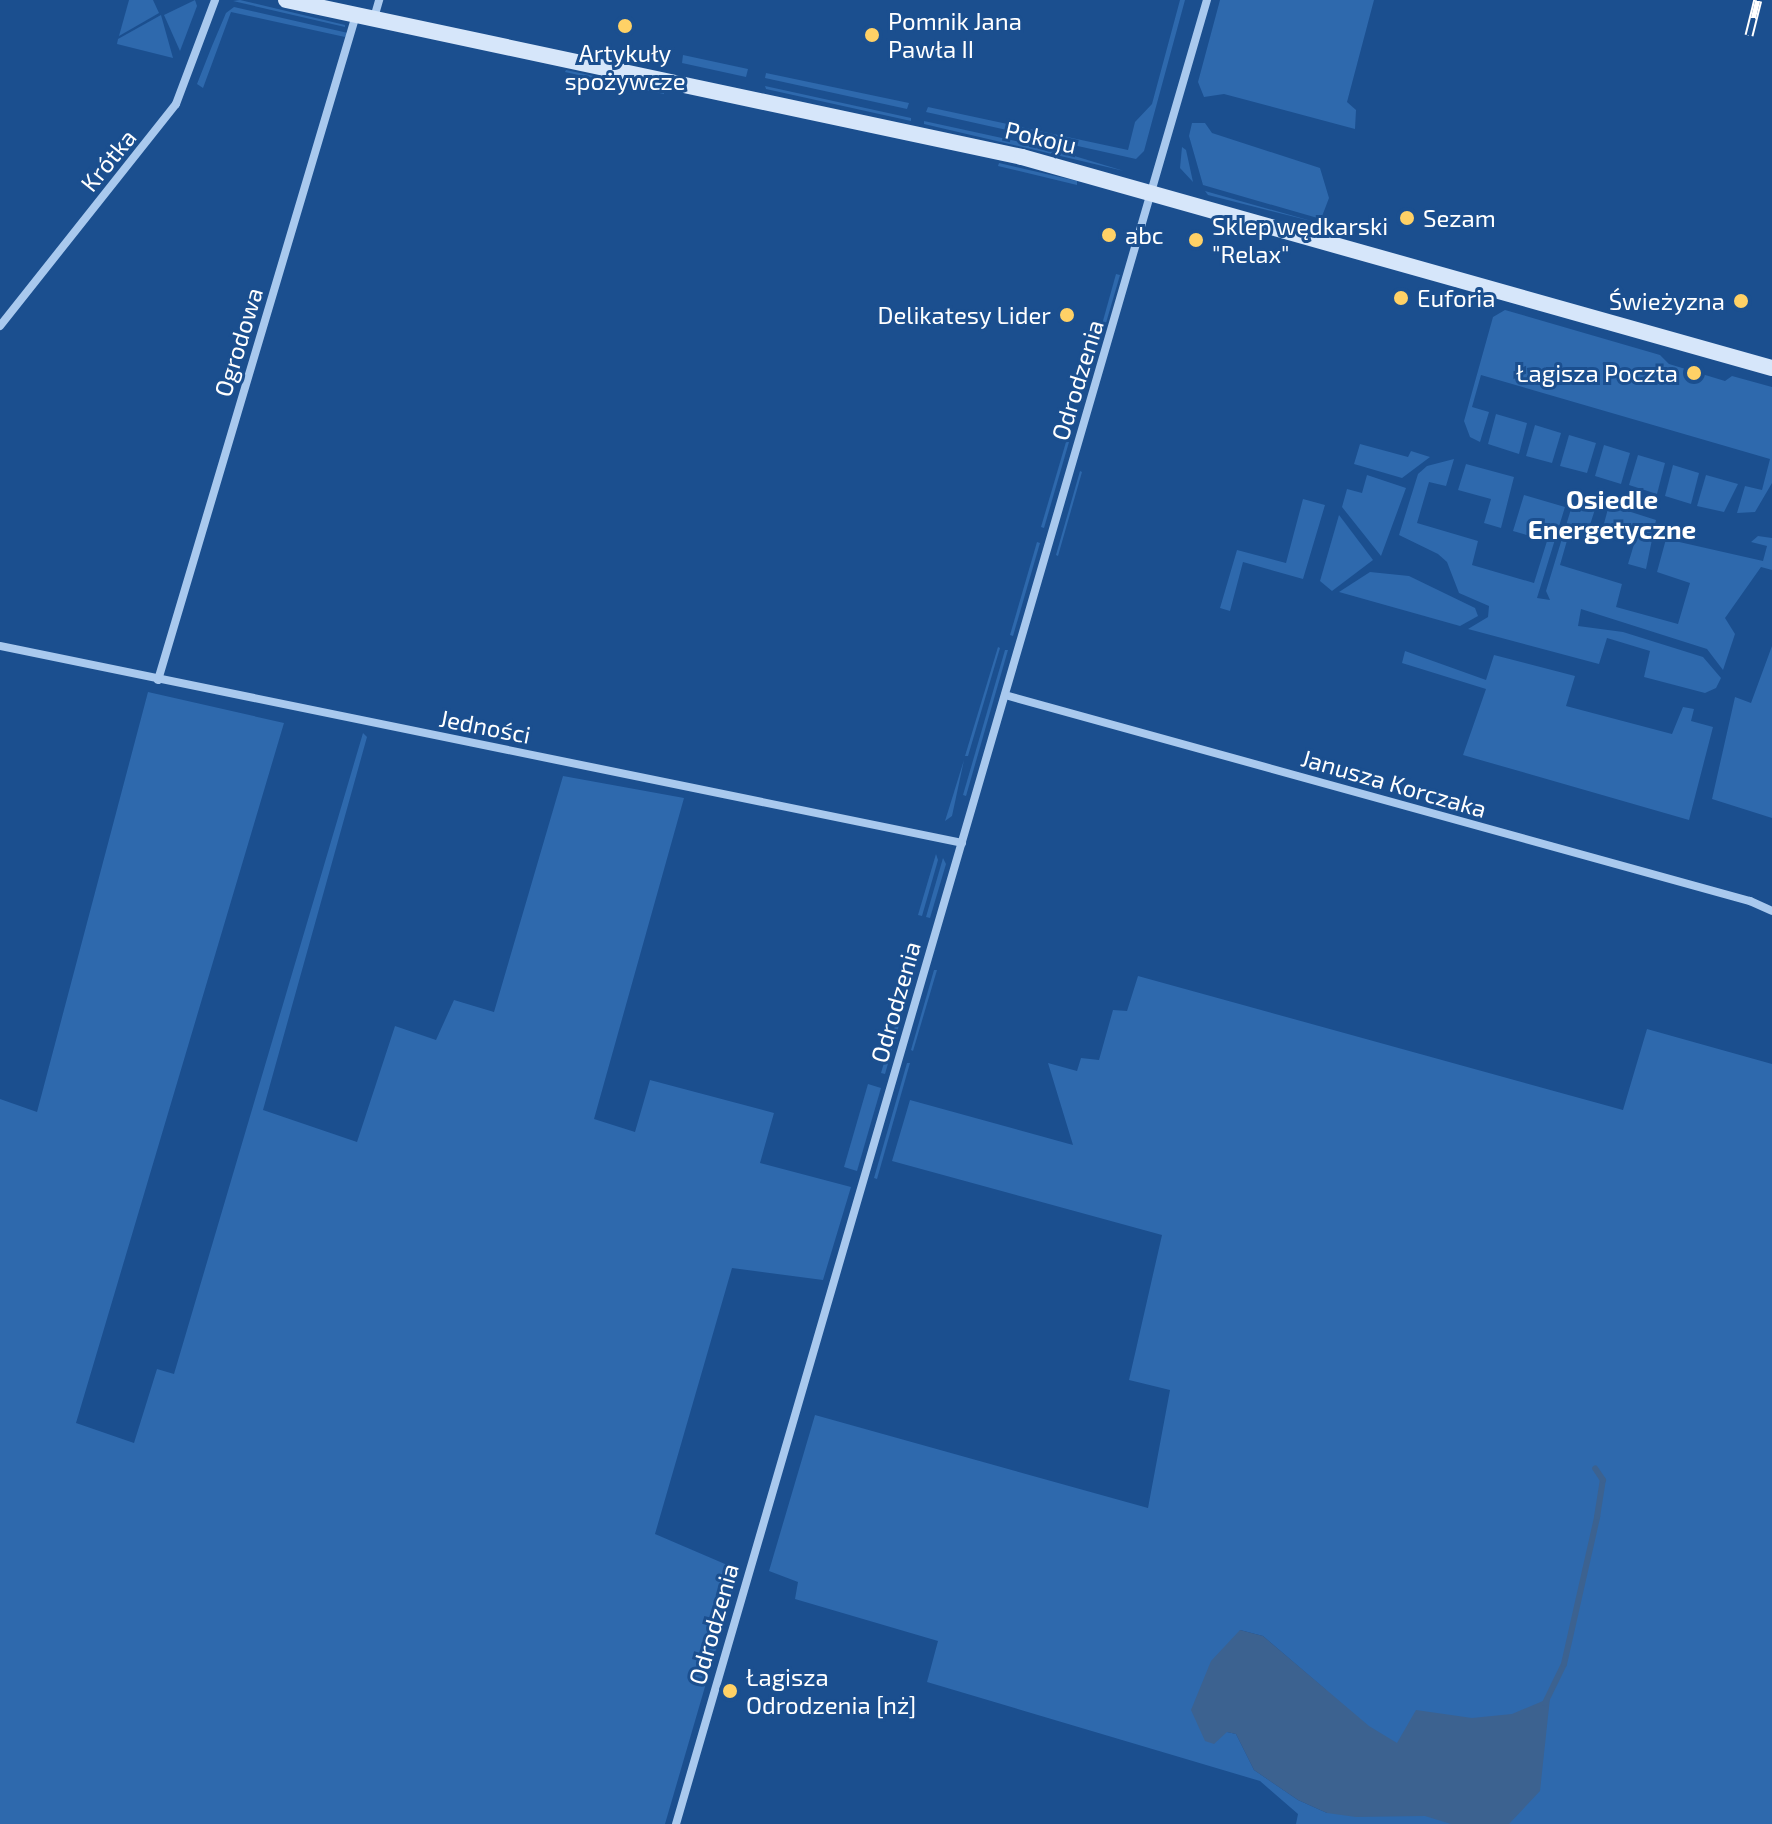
<!DOCTYPE html>
<html>
<head>
<meta charset="utf-8">
<style>
	body { margin:0 }
	#map { position:relative; width:1772px; height:1824px; overflow:hidden; background:#1b4f8f; font-family:"Exo 2",sans-serif }
	div>[style] { position:absolute }
	.green>* { inset:0; background:#2e69ad }
	.water>* { inset:0; background:#3c6290 }
	.stream>* { height:6px; margin:-3px; padding:0 3px; transform-origin:3px; border-radius:3px; background:#3c6290 }
	.street>* { height:8px; margin:-4px; padding:0 4px; transform-origin:4px; border-radius:4px; background:#a9c9ee }
	.secondary>* { height:16px; margin:-8px; padding:0 8px; transform-origin:8px; border-radius:8px; background:#d6e6fa }
	.rail>* { height:9px; margin-top:-4.5px; transform-origin:0; background:repeating-linear-gradient(90deg,#1b4f8f 0 18px,#fff 0 36px); box-sizing:border-box; border-block:2px solid #fff }
	.dots>* { width:22px; height:22px; translate:-50% -50%; box-sizing:border-box; border:4px solid #1b4f8f; border-radius:50% }
	span { translate:-50% -50%; white-space:nowrap; text-align:center; line-height:1.15; -webkit-text-stroke:6px #1b4f8f; paint-order:stroke }
	.poi-label { font-size:24px; color:#fff }
	.left { translate:0 -50%; text-align:left }
	.right { translate:-100% -50%; text-align:right }
	.street-label { font-size:24px; color:#fff }
	.neighbourhood-label { font-size:26px; color:#fff; font-weight:700 }
</style>
</head>
<body>
<div id="map">
	<div class="green">
		<i style="clip-path:polygon(129px 0,153px 0,159px 13px,119px 36px)"></i>
		<i style="clip-path:polygon(195px 0,197px 6px,180px 51px,164px 15px)"></i>
		<i style="clip-path:polygon(240px 0,345px 25px,345px 27px,233px 1px)"></i>
		<i style="clip-path:polygon(1180px 0,1185px 0,1144px 151px,1136px 159px,926px 112px,928px 107px,1128px 150px,1135px 122px,1152px 104px)"></i>
		<i style="clip-path:polygon(1220px 0,1374px 0,1347px 102px,1356px 110px,1355px 129px,1224px 94px,1204px 97px,1198px 82px)"></i>
		<i style="clip-path:polygon(234px 7px,348px 33px,345px 37px,231px 12px,203px 88px,197px 84px,212px 46px,226px 13px)"></i>
		<i style="clip-path:polygon(161px 15px,173px 58px,117px 44px,118px 39px)"></i>
		<i style="clip-path:polygon(683px 55px,748px 69px,746px 77px,682px 63px)"></i>
		<i style="clip-path:polygon(566px 70px,664px 91px,664px 94px,565px 72px)"></i>
		<i style="clip-path:polygon(766px 73px,909px 103px,907px 109px,765px 78px)"></i>
		<i style="clip-path:polygon(765px 86px,911px 118px,911px 121px,766px 89px)"></i>
		<i style="clip-path:polygon(924px 121px,1048px 148px,1124px 171px,924px 124px)"></i>
		<i style="clip-path:polygon(1192px 123px,1205px 123px,1212px 133px,1320px 168px,1329px 198px,1321px 219px,1203px 185px,1189px 136px)"></i>
		<i style="clip-path:polygon(1182px 147px,1186px 150px,1193px 182px,1180px 168px)"></i>
		<i style="clip-path:polygon(999px 163px,1077px 181px,1077px 185px,998px 166px)"></i>
		<i style="clip-path:polygon(1205px 191px,1315px 222px,1208px 195px)"></i>
		<i style="clip-path:polygon(1116px 274px,1120px 275px,1099px 347px,1096px 346px)"></i>
		<i style="clip-path:polygon(1505px 310px,1660px 355px,1669px 364px,1725px 381px,1732px 376px,1772px 387px,1772px 483px,1755px 512px,1737px 513px,1745px 486px,1762px 490px,1770px 459px,1481px 375px,1472px 407px,1489px 412px,1480px 442px,1470px 437px,1464px 421px,1493px 317px)"></i>
		<i style="clip-path:polygon(1496px 414px,1527px 423px,1519px 454px,1488px 444px)"></i>
		<i style="clip-path:polygon(1535px 425px,1561px 433px,1552px 463px,1526px 456px)"></i>
		<i style="clip-path:polygon(1569px 435px,1596px 443px,1587px 473px,1560px 466px)"></i>
		<i style="clip-path:polygon(1066px 442px,1069px 442px,1044px 528px,1041px 527px)"></i>
		<i style="clip-path:polygon(1360px 444px,1408px 457px,1411px 451px,1430px 457px,1402px 478px,1354px 464px)"></i>
		<i style="clip-path:polygon(1604px 445px,1630px 453px,1621px 484px,1595px 476px)"></i>
		<i style="clip-path:polygon(1638px 455px,1665px 463px,1657px 494px,1629px 485px)"></i>
		<i style="clip-path:polygon(1454px 459px,1446px 486px,1429px 482px,1417px 523px,1478px 541px,1472px 565px,1534px 583px,1547px 541px,1513px 531px,1524px 495px,1565px 507px,1537px 598px,1550px 600px,1546px 591px,1571px 509px,1580px 512px,1589px 501px,1598px 500px,1589px 528px,1572px 523px,1560px 565px,1622px 584px,1616px 607px,1678px 624px,1690px 583px,1657px 572px,1666px 539px,1763px 561px,1767px 546px,1751px 542px,1758px 536px,1772px 538px,1772px 570px,1761px 567px,1725px 618px,1735px 634px,1723px 670px,1707px 649px,1581px 609px,1578px 626px,1623px 632px,1703px 657px,1721px 678px,1716px 688px,1705px 693px,1644px 677px,1650px 651px,1607px 638px,1599px 664px,1468px 629px,1488px 617px,1489px 606px,1459px 593px,1447px 562px,1438px 554px,1399px 535px,1418px 474px,1427px 466px)"></i>
		<i style="clip-path:polygon(1466px 464px,1514px 477px,1501px 528px,1484px 523px,1491px 499px,1458px 490px)"></i>
		<i style="clip-path:polygon(1673px 465px,1699px 473px,1691px 504px,1665px 496px)"></i>
		<i style="clip-path:polygon(1080px 471px,1082px 472px,1058px 556px,1056px 555px)"></i>
		<i style="clip-path:polygon(1367px 475px,1406px 488px,1381px 556px,1342px 507px,1347px 489px,1362px 493px)"></i>
		<i style="clip-path:polygon(1706px 475px,1738px 484px,1724px 512px,1697px 506px)"></i>
		<i style="clip-path:polygon(1303px 499px,1325px 505px,1303px 579px,1243px 562px,1230px 611px,1220px 608px,1237px 550px,1286px 563px)"></i>
		<i style="clip-path:polygon(1609px 505px,1656px 520px,1646px 569px,1628px 564px,1635px 541px,1602px 531px)"></i>
		<i style="clip-path:polygon(1339px 515px,1373px 560px,1332px 591px,1320px 581px)"></i>
		<i style="clip-path:polygon(1037px 542px,1040px 543px,1013px 636px,1010px 635px)"></i>
		<i style="clip-path:polygon(1370px 572px,1409px 576px,1475px 608px,1478px 616px,1460px 626px,1339px 592px)"></i>
		<i style="clip-path:polygon(1772px 646px,1772px 818px,1712px 799px,1735px 697px,1751px 703px)"></i>
		<i style="clip-path:polygon(998px 647px,1000px 648px,968px 756px,965px 756px)"></i>
		<i style="clip-path:polygon(1005px 650px,1008px 650px,966px 796px,963px 795px)"></i>
		<i style="clip-path:polygon(1405px 651px,1486px 680px,1494px 655px,1575px 676px,1566px 706px,1672px 734px,1683px 707px,1694px 709px,1691px 721px,1713px 727px,1689px 820px,1463px 755px,1486px 689px,1402px 663px)"></i>
		<i style="clip-path:polygon(148px 692px,284px 723px,76px 1423px,134px 1443px,157px 1369px,174px 1374px,363px 733px,367px 737px,263px 1110px,357px 1142px,395px 1026px,436px 1040px,454px 1000px,494px 1012px,563px 776px,684px 798px,594px 1119px,635px 1132px,650px 1080px,774px 1113px,760px 1163px,851px 1187px,823px 1280px,732px 1268px,655px 1534px,739px 1570px,665px 1824px,0 1824px,0 1099px,37px 1112px)"></i>
		<i style="clip-path:polygon(964px 760px,952px 816px,945px 821px)"></i>
		<i style="clip-path:polygon(936px 854px,938px 860px,922px 916px,918px 915px)"></i>
		<i style="clip-path:polygon(943px 858px,946px 864px,930px 918px,926px 917px)"></i>
		<i style="clip-path:polygon(934px 970px,937px 970px,913px 1051px,911px 1050px)"></i>
		<i style="clip-path:polygon(evenodd,1138px 976px,1623px 1110px,1647px 1029px,1772px 1064px,1772px 1824px,1296px 1824px,1298px 1814px,1260px 1781px,927px 1682px,938px 1641px,795px 1599px,798px 1582px,769px 1571px,815px 1415px,1148px 1508px,1170px 1390px,1129px 1380px,1162px 1235px,892px 1161px,910px 1100px,1073px 1145px,1048px 1063px,1077px 1071px,1081px 1058px,1099px 1060px,1113px 1010px,1127px 1011px,1138px 976px,1240px 1630px,1263px 1636px,1326px 1690px,1338px 1812px,1327px 1813px,1298px 1800px,1254px 1770px,1236px 1734px,1227px 1732px,1240px 1630px)"></i>
		<i style="clip-path:polygon(909px 979px,912px 980px,885px 1074px,881px 1073px)"></i>
		<i style="clip-path:polygon(907px 1063px,910px 1063px,877px 1179px,874px 1178px)"></i>
		<i style="clip-path:polygon(868px 1084px,881px 1088px,857px 1171px,844px 1167px)"></i>
	</div>
	<div class="water">
		<i style="clip-path:polygon(1240px 1630px,1263px 1636px,1369px 1726px,1397px 1743px,1416px 1710px,1472px 1718px,1512px 1714px,1550px 1698px,1540px 1791px,1509px 1824px,1451px 1824px,1425px 1816px,1356px 1817px,1327px 1813px,1298px 1800px,1254px 1770px,1236px 1734px,1227px 1732px,1214px 1744px,1205px 1741px,1191px 1710px,1211px 1661px)"></i>
	</div>
	<div class="stream">
		<i style="left:1545px;top:1703px;width:43px;rotate:-64deg"></i>
		<i style="left:1564px;top:1664px;width:151px;rotate:-77.3deg"></i>
		<i style="left:1597px;top:1517px;width:37px;rotate:-81deg"></i>
		<i style="left:1603px;top:1480px;width:14px;rotate:-124deg"></i>
	</div>
	<div class="street">
		<i style="left:374px;top:18px;width:19px;rotate:-74deg"></i>
		<i style="left:0;top:326px;width:283px;rotate:-51.6deg"></i>
		<i style="left:176px;top:104px;width:111px;rotate:-69.4deg"></i>
		<i style="left:0;top:646px;width:982px;rotate:11.57deg"></i>
		<i style="left:158px;top:680px;width:694px;rotate:-73.42deg"></i>
		<i style="left:1005px;top:695px;width:773px;rotate:15.46deg"></i>
		<i style="left:1750px;top:901px;width:24px;rotate:24deg"></i>
		<i style="left:676px;top:1824px;width:1900px;rotate:-73.77deg"></i>
	</div>
	<div class="secondary">
		<i style="left:286px;top:0;width:753px;rotate:12.04deg"></i>
		<i style="left:1022px;top:157px;width:779px;rotate:15.71deg"></i>
	</div>
	<div class="rail">
		<i style="left:1749px;top:35px;width:36px;rotate:-76deg"></i>
	</div>
	<div class="dots">
		<i style="left:625px;top:26px;background:#ffd166"></i>
		<i style="left:872px;top:35px;background:#ffd166"></i>
		<i style="left:1407px;top:218px;background:#ffd166"></i>
		<i style="left:1109px;top:235px;background:#ffd166"></i>
		<i style="left:1196px;top:240px;background:#ffd166"></i>
		<i style="left:1401px;top:298px;background:#ffd166"></i>
		<i style="left:1741px;top:301px;background:#ffd166"></i>
		<i style="left:1067px;top:315px;background:#ffd166"></i>
		<i style="left:1694px;top:373px;background:#ffd166"></i>
		<i style="left:730px;top:1691px;background:#ffd166"></i>
	</div>
	<div class="poi-label">
		<span class="left" style="left:888px;top:35px">Pomnik Jana<br>Pawła II</span>
		<span style="left:625px;top:67px">Artykuły<br>spożywcze</span>
		<span class="left" style="left:1423px;top:218px">Sezam</span>
		<span class="left" style="left:1212px;top:240px">Sklep wędkarski<br>"Relax"</span>
		<span class="left" style="left:1125px;top:235px">abc</span>
		<span class="left" style="left:1417px;top:298px">Euforia</span>
		<span class="right" style="left:1725px;top:301px">Świeżyzna</span>
		<span class="right" style="left:1051px;top:315px">Delikatesy Lider</span>
		<span class="right" style="left:1678px;top:373px">Łagisza Poczta</span>
		<span class="left" style="left:746px;top:1691px">Łagisza<br>Odrodzenia [nż]</span>
	</div>
	<div class="street-label">
		<span style="left:1041px;top:137px;rotate:13deg">Pokoju</span>
		<span style="left:108px;top:160px;rotate:-51deg">Krótka</span>
		<span style="left:238px;top:342px;rotate:-73deg">Ogrodowa</span>
		<span style="left:1077px;top:380px;rotate:-73deg">Odrodzenia</span>
		<span style="left:485px;top:726px;rotate:11deg">Jedności</span>
		<span style="left:1394px;top:783px;rotate:16deg">Janusza Korczaka</span>
		<span style="left:895px;top:1002px;rotate:-74deg">Odrodzenia</span>
		<span style="left:713px;top:1624px;rotate:-74deg">Odrodzenia</span>
	</div>
	<div class="neighbourhood-label">
		<span style="left:1612px;top:514px">Osiedle<br>Energetyczne</span>
	</div>
</div>
</body>
</html>
